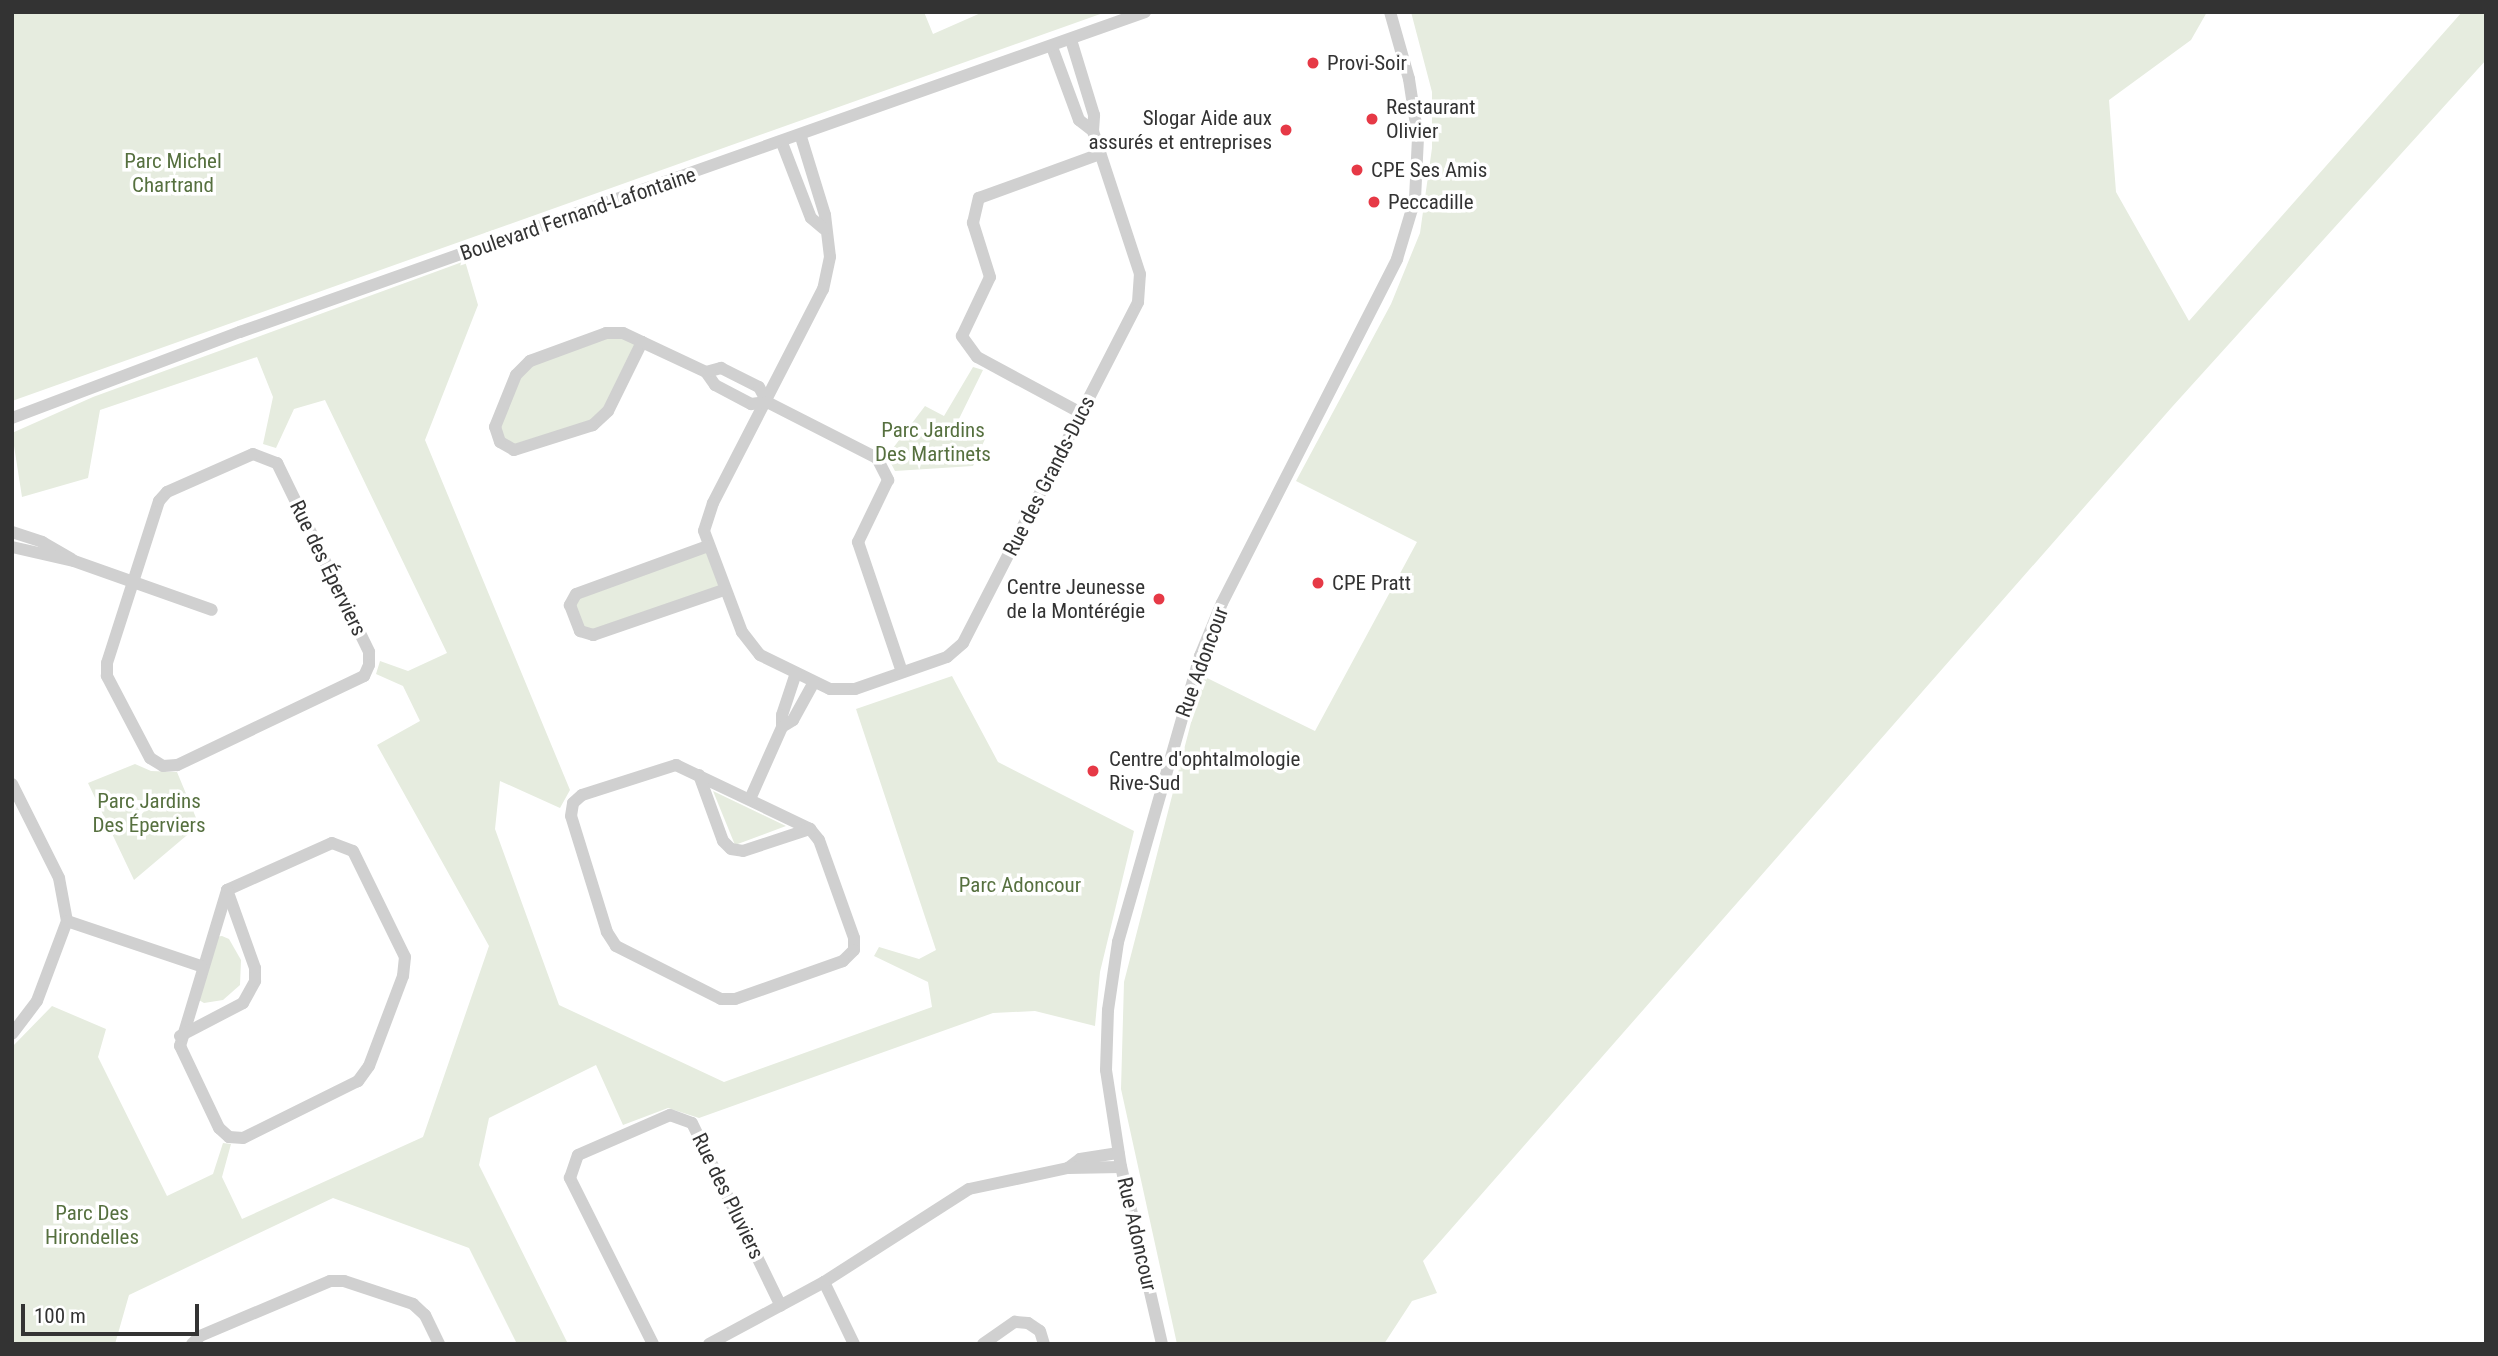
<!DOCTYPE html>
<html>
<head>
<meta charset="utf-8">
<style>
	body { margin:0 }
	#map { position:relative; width:2498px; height:1356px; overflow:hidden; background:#fff; font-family:"Roboto Condensed",sans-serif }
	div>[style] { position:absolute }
	.green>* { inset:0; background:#e6ecdf }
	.minor>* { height:12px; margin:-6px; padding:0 6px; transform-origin:6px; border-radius:6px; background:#d0d0d0 }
	.dots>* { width:19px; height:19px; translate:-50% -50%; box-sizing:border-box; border:4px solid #fff; border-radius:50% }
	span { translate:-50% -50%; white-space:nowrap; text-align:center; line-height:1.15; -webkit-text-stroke:7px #fff; paint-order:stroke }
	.poi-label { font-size:21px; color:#333 }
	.left { translate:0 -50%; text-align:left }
	.right { translate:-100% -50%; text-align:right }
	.park-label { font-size:21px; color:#56703f }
	.street-label { font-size:21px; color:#333 }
	.frame { position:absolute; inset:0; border:14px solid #333; pointer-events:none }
	.scale { position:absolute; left:21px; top:1304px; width:178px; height:32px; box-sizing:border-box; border:4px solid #333; border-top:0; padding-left:9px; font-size:21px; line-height:24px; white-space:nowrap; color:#333; -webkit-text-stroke:5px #fff; paint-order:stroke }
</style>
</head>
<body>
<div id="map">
	<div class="green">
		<i style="clip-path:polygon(12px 12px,924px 12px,933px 34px,983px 12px,1106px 12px,12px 401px)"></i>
		<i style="clip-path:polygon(1411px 12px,2207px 12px,2191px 40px,2109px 100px,2116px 192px,2189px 321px,2462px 12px,2486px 12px,2486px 60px,2172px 407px,1423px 1261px,1437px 1293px,1412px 1301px,1384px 1344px,1177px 1344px,1121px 1089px,1124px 982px,1203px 676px,1315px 731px,1417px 542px,1296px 481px,1391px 304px,1420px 233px,1432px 148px,1432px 92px)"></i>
		<i style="clip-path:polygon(465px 261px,478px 305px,425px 440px,570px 790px,560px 808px,500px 781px,495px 829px,559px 1005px,724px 1082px,932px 1007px,928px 982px,874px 956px,879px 947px,919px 959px,936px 950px,856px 709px,952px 676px,998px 762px,1134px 831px,1100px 972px,1095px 1026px,1035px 1011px,993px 1013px,699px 1118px,668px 1108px,623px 1125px,596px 1065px,489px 1118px,479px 1165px,568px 1344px,517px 1344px,469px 1248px,333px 1198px,129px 1295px,115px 1344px,12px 1344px,12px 1047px,52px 1006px,106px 1029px,98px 1057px,167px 1196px,213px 1174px,223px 1143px,231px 1144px,222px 1177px,242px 1219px,423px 1137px,489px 946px,377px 745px,420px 721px,403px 686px,376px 674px,380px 661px,408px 671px,447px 653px,325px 400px,294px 409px,276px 448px,263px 444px,273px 397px,257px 357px,100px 410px,88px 478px,22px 497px,12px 433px,93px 397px)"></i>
		<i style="clip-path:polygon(606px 333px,642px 342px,593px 425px,514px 450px,495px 427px,530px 361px)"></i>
		<i style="clip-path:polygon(973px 367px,983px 370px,956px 425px,985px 439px,973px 466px,895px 471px,887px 456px,925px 406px,944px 416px)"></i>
		<i style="clip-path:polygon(708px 546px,724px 590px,593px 635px,580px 631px,570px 605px,576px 594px)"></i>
		<i style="clip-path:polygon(135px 764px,151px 771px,177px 772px,199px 825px,134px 880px,88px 783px)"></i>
		<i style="clip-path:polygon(713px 791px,786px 826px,735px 845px)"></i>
		<i style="clip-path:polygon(222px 936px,229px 939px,241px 960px,240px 985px,223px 1000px,204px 1003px,197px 999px,214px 937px)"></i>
	</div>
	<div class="minor">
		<i style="left:1052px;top:47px;width:78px;rotate:69.7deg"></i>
		<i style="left:1079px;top:120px;width:18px;rotate:38deg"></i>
		<i style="left:801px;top:137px;width:82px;rotate:72.9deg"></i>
		<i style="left:825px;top:215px;width:42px;rotate:83.2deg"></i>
		<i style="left:830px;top:257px;width:33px;rotate:102deg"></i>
		<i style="left:823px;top:289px;width:241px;rotate:117.2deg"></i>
		<i style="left:713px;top:503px;width:29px;rotate:108deg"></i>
		<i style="left:704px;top:531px;width:108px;rotate:69.4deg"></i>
		<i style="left:742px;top:632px;width:29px;rotate:52deg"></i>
		<i style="left:760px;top:655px;width:78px;rotate:25.9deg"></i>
		<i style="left:830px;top:689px;width:25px"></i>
		<i style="left:855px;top:689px;width:97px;rotate:-19.2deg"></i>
		<i style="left:947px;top:657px;width:21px;rotate:-41deg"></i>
		<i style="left:963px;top:643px;width:383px;rotate:-62.8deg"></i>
		<i style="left:1138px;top:302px;width:28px;rotate:-86deg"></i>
		<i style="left:1140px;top:274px;width:151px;rotate:-108.2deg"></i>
		<i style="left:1093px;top:131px;width:16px;rotate:-86deg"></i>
		<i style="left:1094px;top:115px;width:78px;rotate:-107deg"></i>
		<i style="left:782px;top:143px;width:80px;rotate:68.9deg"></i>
		<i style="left:811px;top:218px;width:17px;rotate:40deg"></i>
		<i style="left:606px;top:333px;width:17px"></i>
		<i style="left:623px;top:333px;width:21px;rotate:25deg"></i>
		<i style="left:642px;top:342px;width:77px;rotate:116.2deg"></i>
		<i style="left:608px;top:411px;width:21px;rotate:137deg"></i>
		<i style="left:593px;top:425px;width:83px;rotate:162.4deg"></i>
		<i style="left:514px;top:450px;width:16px;rotate:-150deg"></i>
		<i style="left:500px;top:442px;width:16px;rotate:-108deg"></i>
		<i style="left:495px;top:427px;width:56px;rotate:-68deg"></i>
		<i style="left:516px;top:375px;width:20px;rotate:-45deg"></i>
		<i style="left:530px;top:361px;width:81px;rotate:-20.2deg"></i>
		<i style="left:642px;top:342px;width:71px;rotate:25.1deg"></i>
		<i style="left:706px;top:372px;width:16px;rotate:55deg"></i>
		<i style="left:715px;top:385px;width:41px;rotate:27.8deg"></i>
		<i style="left:751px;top:404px;width:16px;rotate:-7deg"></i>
		<i style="left:706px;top:372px;width:16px;rotate:-15deg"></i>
		<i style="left:721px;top:368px;width:42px;rotate:26.6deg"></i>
		<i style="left:759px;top:387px;width:17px;rotate:62deg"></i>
		<i style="left:767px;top:402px;width:123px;rotate:27deg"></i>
		<i style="left:877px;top:458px;width:25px;rotate:63deg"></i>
		<i style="left:888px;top:480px;width:69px;rotate:115.8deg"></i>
		<i style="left:858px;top:542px;width:137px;rotate:71.3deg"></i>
		<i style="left:1081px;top:413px;width:118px;rotate:-151.7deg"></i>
		<i style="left:977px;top:357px;width:26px;rotate:-126deg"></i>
		<i style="left:962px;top:336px;width:65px;rotate:-64.6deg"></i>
		<i style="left:990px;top:277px;width:57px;rotate:-107.5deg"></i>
		<i style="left:973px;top:223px;width:26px;rotate:-77deg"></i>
		<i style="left:979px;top:198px;width:129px;rotate:-20deg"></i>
		<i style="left:12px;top:418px;width:244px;rotate:-20.7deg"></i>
		<i style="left:240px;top:332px;width:960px;rotate:-19.47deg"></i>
		<i style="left:253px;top:454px;width:26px;rotate:21deg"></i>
		<i style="left:277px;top:463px;width:210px;rotate:64deg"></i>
		<i style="left:369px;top:652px;width:13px;rotate:90deg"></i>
		<i style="left:369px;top:665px;width:12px;rotate:114deg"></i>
		<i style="left:364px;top:676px;width:207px;rotate:154.5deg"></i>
		<i style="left:177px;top:765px;width:14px;rotate:176deg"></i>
		<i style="left:163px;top:766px;width:15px;rotate:-148deg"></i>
		<i style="left:150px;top:758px;width:93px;rotate:-117.7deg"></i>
		<i style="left:107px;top:676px;width:13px;rotate:-90deg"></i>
		<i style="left:107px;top:663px;width:170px;rotate:-72.2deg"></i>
		<i style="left:159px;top:501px;width:12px;rotate:-48deg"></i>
		<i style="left:167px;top:492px;width:94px;rotate:-23.8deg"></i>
		<i style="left:12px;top:532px;width:32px;rotate:18deg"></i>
		<i style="left:42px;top:542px;width:34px;rotate:30deg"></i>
		<i style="left:708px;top:546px;width:140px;rotate:160deg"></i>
		<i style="left:576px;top:594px;width:13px;rotate:119deg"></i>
		<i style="left:570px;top:605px;width:28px;rotate:69deg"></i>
		<i style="left:580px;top:631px;width:14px;rotate:17deg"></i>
		<i style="left:593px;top:635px;width:139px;rotate:-19deg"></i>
		<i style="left:12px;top:547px;width:64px;rotate:12.7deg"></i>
		<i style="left:74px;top:561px;width:146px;rotate:19.5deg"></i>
		<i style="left:796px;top:673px;width:44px;rotate:108.4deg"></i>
		<i style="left:782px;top:715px;width:12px;rotate:90deg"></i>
		<i style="left:782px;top:727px;width:13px;rotate:-32deg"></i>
		<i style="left:793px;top:720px;width:43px;rotate:-61.1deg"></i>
		<i style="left:676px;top:765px;width:148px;rotate:25.5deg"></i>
		<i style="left:810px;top:829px;width:14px;rotate:51deg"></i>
		<i style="left:819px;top:840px;width:104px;rotate:70.3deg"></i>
		<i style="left:854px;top:938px;width:12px;rotate:90deg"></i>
		<i style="left:854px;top:950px;width:16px;rotate:135deg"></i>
		<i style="left:843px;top:961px;width:114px;rotate:160.6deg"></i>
		<i style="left:735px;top:999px;width:14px;rotate:180deg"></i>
		<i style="left:721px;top:999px;width:118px;rotate:-153.2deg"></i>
		<i style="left:616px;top:946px;width:17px;rotate:-123deg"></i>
		<i style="left:607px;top:932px;width:121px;rotate:-107.2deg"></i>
		<i style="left:571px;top:816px;width:13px;rotate:-81deg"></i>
		<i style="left:573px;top:803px;width:12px;rotate:-42deg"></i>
		<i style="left:582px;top:795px;width:99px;rotate:-17.7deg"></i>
		<i style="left:699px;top:775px;width:70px;rotate:70deg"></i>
		<i style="left:723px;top:841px;width:11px;rotate:45deg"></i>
		<i style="left:731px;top:849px;width:12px;rotate:9deg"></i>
		<i style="left:743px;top:851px;width:71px;rotate:-18.2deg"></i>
		<i style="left:12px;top:784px;width:105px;rotate:63.4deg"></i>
		<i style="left:59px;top:878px;width:44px;rotate:79.5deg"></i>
		<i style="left:67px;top:921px;width:85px;rotate:110.6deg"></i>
		<i style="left:37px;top:1001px;width:41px;rotate:127.1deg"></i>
		<i style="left:750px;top:799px;width:79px;rotate:-66deg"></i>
		<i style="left:332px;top:843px;width:22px;rotate:21deg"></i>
		<i style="left:353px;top:851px;width:118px;rotate:63.9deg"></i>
		<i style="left:405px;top:957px;width:19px;rotate:96deg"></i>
		<i style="left:403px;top:976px;width:96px;rotate:110.7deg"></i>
		<i style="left:369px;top:1066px;width:19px;rotate:126deg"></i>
		<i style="left:358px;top:1081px;width:128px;rotate:153.6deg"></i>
		<i style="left:243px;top:1138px;width:14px;rotate:-176deg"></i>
		<i style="left:229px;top:1137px;width:13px;rotate:-138deg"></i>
		<i style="left:219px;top:1128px;width:91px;rotate:-115.4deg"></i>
		<i style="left:180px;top:1046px;width:163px;rotate:-73.2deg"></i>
		<i style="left:227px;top:890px;width:115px;rotate:-24.1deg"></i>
		<i style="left:67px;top:921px;width:141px;rotate:18.6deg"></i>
		<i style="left:180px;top:1036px;width:71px;rotate:-27.6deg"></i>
		<i style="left:243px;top:1003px;width:25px;rotate:-61deg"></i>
		<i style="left:255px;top:981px;width:13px;rotate:-90deg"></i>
		<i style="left:255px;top:968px;width:83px;rotate:-109.7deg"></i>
		<i style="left:1068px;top:1168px;width:15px;rotate:-37deg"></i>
		<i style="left:1080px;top:1159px;width:39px;rotate:-9deg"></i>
		<i style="left:824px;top:1282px;width:69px;rotate:64.2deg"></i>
		<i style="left:192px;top:1344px;width:11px;rotate:-45deg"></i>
		<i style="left:200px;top:1336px;width:141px;rotate:-22.9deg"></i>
		<i style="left:330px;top:1281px;width:14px"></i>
		<i style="left:344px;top:1281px;width:73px;rotate:18.4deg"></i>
		<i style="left:413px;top:1304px;width:16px;rotate:43deg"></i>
		<i style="left:425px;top:1315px;width:32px;rotate:64deg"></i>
		<i style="left:653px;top:1344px;width:186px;rotate:-116.6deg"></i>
		<i style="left:570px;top:1178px;width:24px;rotate:-71deg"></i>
		<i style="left:578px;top:1155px;width:100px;rotate:-23.5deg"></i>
		<i style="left:670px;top:1115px;width:23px;rotate:20deg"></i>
		<i style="left:692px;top:1123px;width:203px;rotate:64.1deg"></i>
		<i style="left:709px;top:1344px;width:131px;rotate:-28.3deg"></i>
		<i style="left:824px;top:1282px;width:172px;rotate:-32.7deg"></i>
		<i style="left:969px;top:1189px;width:101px;rotate:-12deg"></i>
		<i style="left:1068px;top:1168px;width:53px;rotate:-1.1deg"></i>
		<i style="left:983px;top:1344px;width:39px;rotate:-35deg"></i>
		<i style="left:1015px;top:1322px;width:13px;rotate:4deg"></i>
		<i style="left:1028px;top:1323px;width:14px;rotate:34deg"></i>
		<i style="left:1040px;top:1331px;width:14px;rotate:73deg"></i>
		<i style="left:1162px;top:1344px;width:182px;rotate:-103deg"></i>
		<i style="left:1121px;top:1167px;width:98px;rotate:-98.8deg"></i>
		<i style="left:1106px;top:1070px;width:60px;rotate:-88.1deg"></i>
		<i style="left:1108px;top:1010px;width:69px;rotate:-81.6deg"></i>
		<i style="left:1118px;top:942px;width:298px;rotate:-74deg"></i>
		<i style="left:1200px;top:656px;width:57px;rotate:-67.5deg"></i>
		<i style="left:1222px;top:603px;width:386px;rotate:-63deg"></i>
		<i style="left:1397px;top:259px;width:63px;rotate:-73.3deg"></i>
		<i style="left:1415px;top:199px;width:61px;rotate:-87.2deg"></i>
		<i style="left:1418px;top:138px;width:60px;rotate:-98.7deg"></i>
		<i style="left:1409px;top:79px;width:70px;rotate:-105.8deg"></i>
	</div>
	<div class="dots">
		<i style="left:1313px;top:63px;background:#e63946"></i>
		<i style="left:1372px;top:119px;background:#e63946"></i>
		<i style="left:1286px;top:130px;background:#e63946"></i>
		<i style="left:1357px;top:170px;background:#e63946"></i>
		<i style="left:1374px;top:202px;background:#e63946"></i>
		<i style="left:1318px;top:583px;background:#e63946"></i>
		<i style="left:1159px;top:599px;background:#e63946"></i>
		<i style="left:1093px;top:771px;background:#e63946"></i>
	</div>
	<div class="poi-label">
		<span class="left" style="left:1327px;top:63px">Provi-Soir</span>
		<span class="left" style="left:1386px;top:119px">Restaurant<br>Olivier</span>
		<span class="right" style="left:1272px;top:130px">Slogar Aide aux<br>assurés et entreprises</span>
		<span class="left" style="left:1371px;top:170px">CPE Ses Amis</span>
		<span class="left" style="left:1388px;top:202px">Peccadille</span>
		<span class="left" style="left:1332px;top:583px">CPE Pratt</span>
		<span class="right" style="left:1145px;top:599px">Centre Jeunesse<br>de la Montérégie</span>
		<span class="left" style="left:1109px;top:771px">Centre d'ophtalmologie<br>Rive-Sud</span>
	</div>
	<div class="park-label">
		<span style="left:173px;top:173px">Parc Michel<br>Chartrand</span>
		<span style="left:933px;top:442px">Parc Jardins<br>Des Martinets</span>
		<span style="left:149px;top:813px">Parc Jardins<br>Des Éperviers</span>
		<span style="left:1020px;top:885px">Parc Adoncour</span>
		<span style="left:92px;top:1225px">Parc Des<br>Hirondelles</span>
	</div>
	<div class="street-label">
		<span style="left:578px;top:214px;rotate:-19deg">Boulevard Fernand-Lafontaine</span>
		<span style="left:1049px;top:476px;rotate:-63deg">Rue des Grands-Ducs</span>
		<span style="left:328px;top:568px;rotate:64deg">Rue des Éperviers</span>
		<span style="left:1202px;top:662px;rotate:-70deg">Rue Adoncour</span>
		<span style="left:728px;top:1196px;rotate:64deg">Rue des Pluviers</span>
		<span style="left:1137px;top:1234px;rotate:77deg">Rue Adoncour</span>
	</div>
	<div class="frame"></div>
	<div class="scale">100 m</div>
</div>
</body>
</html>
